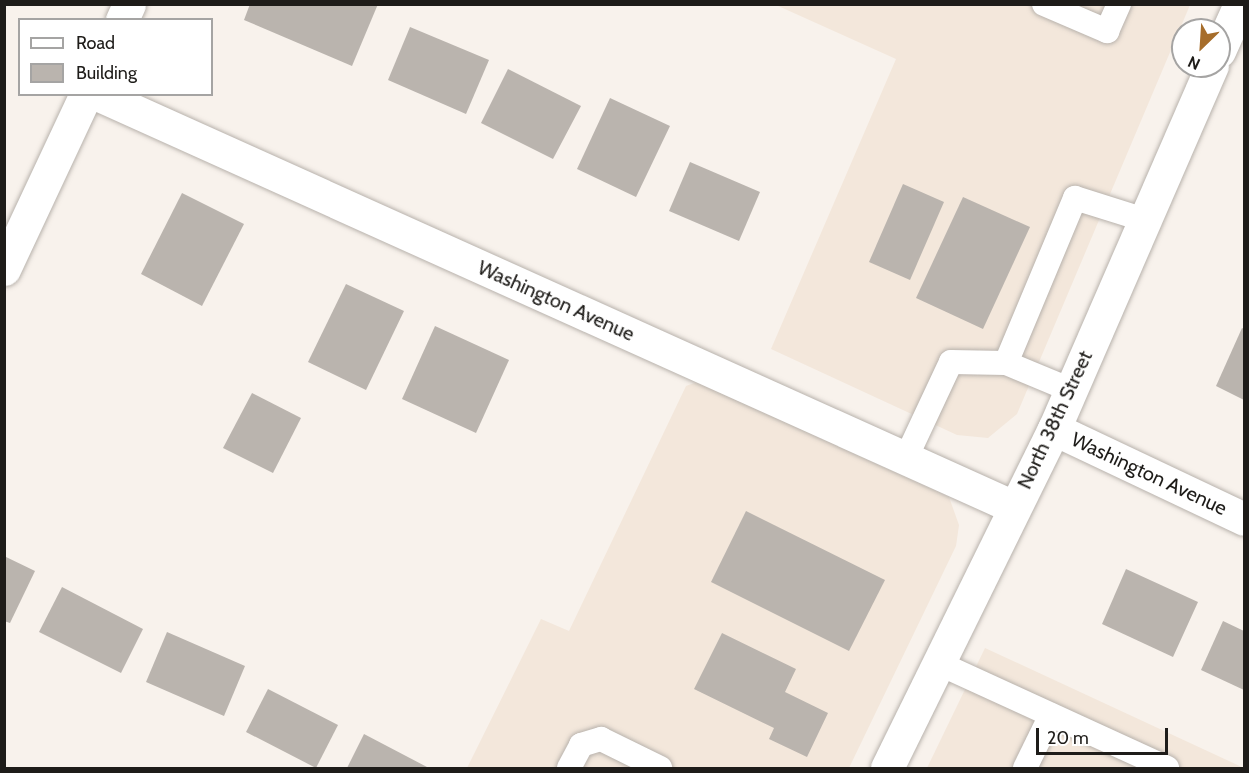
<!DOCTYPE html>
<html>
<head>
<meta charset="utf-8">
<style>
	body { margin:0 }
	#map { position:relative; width:1249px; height:773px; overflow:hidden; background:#f8f2ec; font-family:Cabin,sans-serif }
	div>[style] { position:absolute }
	.built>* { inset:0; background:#f3e7db }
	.building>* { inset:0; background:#bab4ae }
	.roads { filter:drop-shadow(0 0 2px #b8b2ac) drop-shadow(0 0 2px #b8b2ac) }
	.service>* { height:24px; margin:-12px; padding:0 12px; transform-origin:12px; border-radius:12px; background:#fff }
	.minor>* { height:33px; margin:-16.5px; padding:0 16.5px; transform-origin:16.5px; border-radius:16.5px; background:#fff }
	.secondary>* { height:33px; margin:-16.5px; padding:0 16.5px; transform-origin:16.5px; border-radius:16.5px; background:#fff }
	span { translate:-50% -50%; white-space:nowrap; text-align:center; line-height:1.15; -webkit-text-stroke:6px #fff; paint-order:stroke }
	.street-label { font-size:20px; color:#1e1c19 }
	.frame { position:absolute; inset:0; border:6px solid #1e1c19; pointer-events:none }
	.legend { position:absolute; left:18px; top:18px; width:195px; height:78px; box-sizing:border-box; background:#fff; border:2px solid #a5a4a3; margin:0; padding:8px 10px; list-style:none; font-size:18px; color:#1e1c19 }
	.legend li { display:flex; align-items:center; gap:12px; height:30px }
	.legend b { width:30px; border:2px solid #a5a4a3 }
	.north { position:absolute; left:1171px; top:18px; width:60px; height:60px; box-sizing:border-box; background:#fff; border:2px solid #a5a4a3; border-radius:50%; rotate:205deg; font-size:16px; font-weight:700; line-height:24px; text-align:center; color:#1e1c19 }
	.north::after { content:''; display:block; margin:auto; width:21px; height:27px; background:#a66d2b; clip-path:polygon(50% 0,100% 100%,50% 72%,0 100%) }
	.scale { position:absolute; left:1036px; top:728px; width:132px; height:27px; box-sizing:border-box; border:3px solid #1e1c19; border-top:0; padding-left:8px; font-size:18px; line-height:21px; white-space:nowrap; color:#1e1c19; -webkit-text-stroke:4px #fff; paint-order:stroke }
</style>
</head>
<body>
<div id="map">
	<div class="built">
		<i style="clip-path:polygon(776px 5px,1190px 5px,1017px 414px,988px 438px,957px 435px,771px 349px,896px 59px)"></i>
		<i style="clip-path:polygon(697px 382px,949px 497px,959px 525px,956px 546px,849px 768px,467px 768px,541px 619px,569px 631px,686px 386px)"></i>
		<i style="clip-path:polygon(985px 648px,1244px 768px,927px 768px)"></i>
	</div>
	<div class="building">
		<i style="clip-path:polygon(250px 4px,378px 4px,352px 66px,244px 20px)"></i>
		<i style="clip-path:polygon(410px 27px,489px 60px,466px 114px,388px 80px)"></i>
		<i style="clip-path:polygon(508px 69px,581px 106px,553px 159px,481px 123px)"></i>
		<i style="clip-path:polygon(610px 98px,670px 126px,636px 197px,577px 169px)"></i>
		<i style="clip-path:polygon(690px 162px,760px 192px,739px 241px,669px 211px)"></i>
		<i style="clip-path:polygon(903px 184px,944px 202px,910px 280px,869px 262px)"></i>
		<i style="clip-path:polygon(182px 193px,244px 224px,202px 306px,141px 274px)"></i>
		<i style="clip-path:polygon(963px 197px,1030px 227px,983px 329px,916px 298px)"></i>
		<i style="clip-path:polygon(346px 284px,404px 311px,366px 390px,308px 362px)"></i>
		<i style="clip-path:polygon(435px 326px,509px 360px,476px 433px,402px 399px)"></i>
		<i style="clip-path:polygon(1242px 328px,1244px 329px,1244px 400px,1216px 386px)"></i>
		<i style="clip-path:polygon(252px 393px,301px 418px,273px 473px,223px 448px)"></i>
		<i style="clip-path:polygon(746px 511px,885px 580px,849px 651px,711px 582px)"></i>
		<i style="clip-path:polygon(4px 556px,35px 571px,10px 623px,4px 621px)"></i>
		<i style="clip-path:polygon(1126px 569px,1198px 602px,1173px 657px,1102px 624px)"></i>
		<i style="clip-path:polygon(62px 587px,143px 629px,121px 673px,39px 632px)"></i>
		<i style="clip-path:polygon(1223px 621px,1244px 631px,1244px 690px,1201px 670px)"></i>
		<i style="clip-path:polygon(167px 632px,245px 666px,224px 716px,146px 682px)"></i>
		<i style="clip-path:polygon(722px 633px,796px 669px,785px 692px,828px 713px,807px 757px,769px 739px,774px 728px,694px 689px)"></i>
		<i style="clip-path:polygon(268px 689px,338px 725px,316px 768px,246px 732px)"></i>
		<i style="clip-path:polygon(364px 734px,427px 767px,427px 768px,347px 768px)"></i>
	</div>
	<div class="roads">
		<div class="service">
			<i style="left:1044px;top:4px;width:69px;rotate:23.2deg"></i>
			<i style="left:1107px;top:31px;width:30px;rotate:-66deg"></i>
			<i style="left:1006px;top:363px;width:179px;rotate:-67.3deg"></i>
			<i style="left:1075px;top:198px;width:73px;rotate:17.4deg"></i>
			<i style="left:906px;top:458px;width:106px;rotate:-64.9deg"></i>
			<i style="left:951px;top:362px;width:55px;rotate:1deg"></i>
			<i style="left:1006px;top:363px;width:70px;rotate:22.6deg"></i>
			<i style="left:938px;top:663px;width:252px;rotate:24.6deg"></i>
			<i style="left:569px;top:768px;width:26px;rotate:-62deg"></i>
			<i style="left:581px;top:745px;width:21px;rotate:-17deg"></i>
			<i style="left:601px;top:739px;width:66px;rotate:26.2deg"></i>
			<i style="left:1025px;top:768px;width:59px;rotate:-63.9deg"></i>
		</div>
		<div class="minor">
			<i style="left:122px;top:20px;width:17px;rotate:-66deg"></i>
			<i style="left:97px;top:94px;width:1006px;rotate:24.25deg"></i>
			<i style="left:4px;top:269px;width:193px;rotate:-64.9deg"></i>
			<i style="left:1054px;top:429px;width:210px;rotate:25.3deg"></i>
		</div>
		<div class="secondary">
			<i style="left:1219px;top:51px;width:51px;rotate:-65.9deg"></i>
			<i style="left:887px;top:768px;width:378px;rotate:-63.8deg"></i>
			<i style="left:1054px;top:429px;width:396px;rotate:-66.5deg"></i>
		</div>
	</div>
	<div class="street-label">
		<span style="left:556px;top:301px;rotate:24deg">Washington Avenue</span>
		<span style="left:1055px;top:420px;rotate:-65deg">North 38th Street</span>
		<span style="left:1149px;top:474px;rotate:25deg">Washington Avenue</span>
	</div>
	<div class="frame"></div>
	<ul class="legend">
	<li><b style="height:8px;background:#fff"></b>Road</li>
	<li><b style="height:16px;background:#bab4ae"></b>Building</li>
	</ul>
	<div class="north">N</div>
	<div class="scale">20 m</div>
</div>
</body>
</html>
